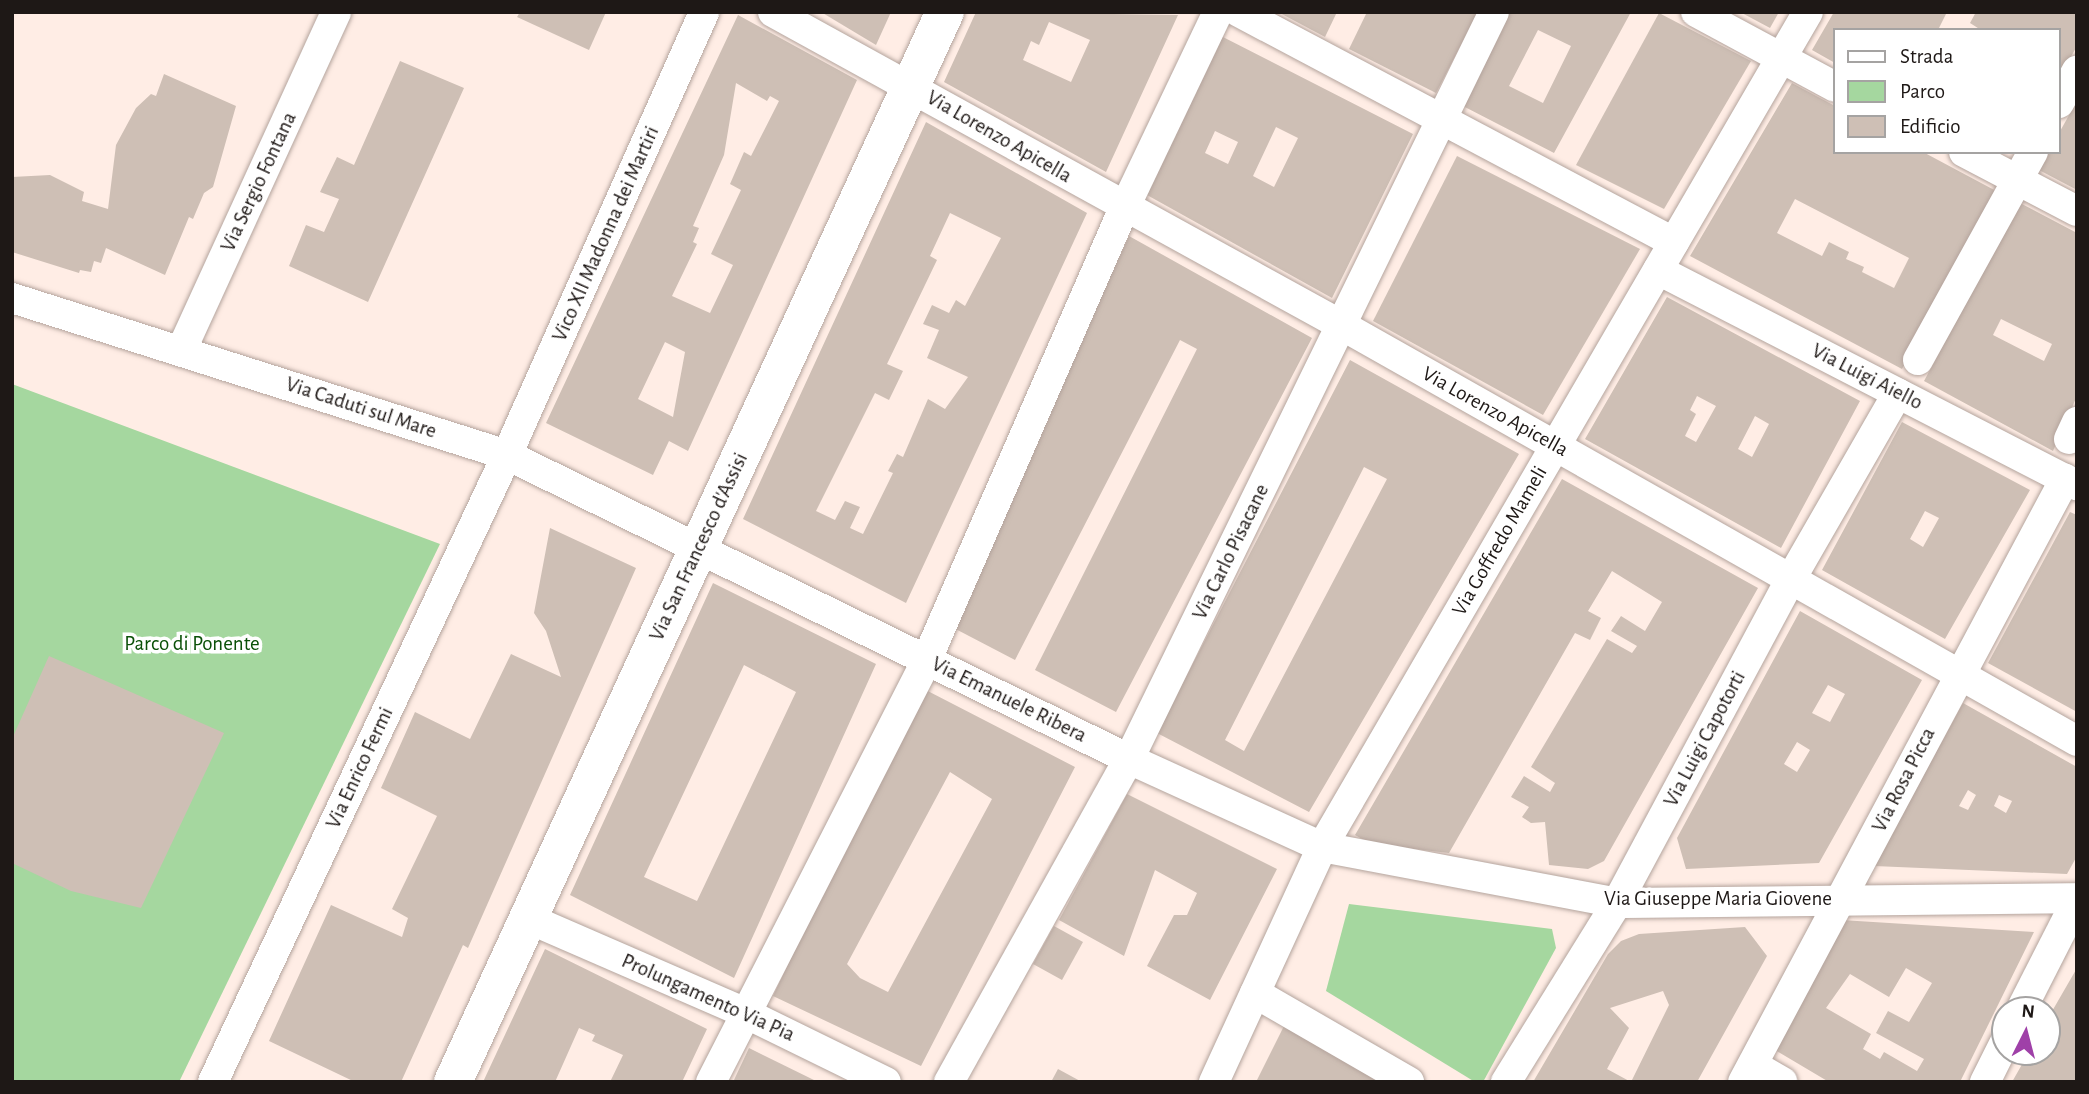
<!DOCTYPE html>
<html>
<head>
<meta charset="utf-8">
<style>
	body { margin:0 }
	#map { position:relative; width:2089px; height:1094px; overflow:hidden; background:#ffede5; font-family:"Alegreya Sans",sans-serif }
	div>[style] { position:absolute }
	.green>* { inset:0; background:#a5d79f }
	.building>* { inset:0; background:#cebfb5 }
	.roads { filter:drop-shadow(0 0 2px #b4a49d) drop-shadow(0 0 2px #b4a49d) }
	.minor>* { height:30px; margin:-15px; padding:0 15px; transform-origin:15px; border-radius:15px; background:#fff }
	.tertiary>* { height:38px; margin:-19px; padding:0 19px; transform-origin:19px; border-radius:19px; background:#fff }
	span { translate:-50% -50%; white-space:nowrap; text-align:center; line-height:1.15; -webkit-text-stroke:7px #fff; paint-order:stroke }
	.street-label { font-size:21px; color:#1e1816 }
	.park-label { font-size:21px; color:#0a5007 }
	.frame { position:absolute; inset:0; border:14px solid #1e1816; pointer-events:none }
	.legend { position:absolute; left:1833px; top:28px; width:228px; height:126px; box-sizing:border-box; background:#fff; border:2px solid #a5a3a2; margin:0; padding:9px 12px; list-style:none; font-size:21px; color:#1e1816 }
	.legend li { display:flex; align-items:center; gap:14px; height:35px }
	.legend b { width:35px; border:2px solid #a5a3a2 }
	.north { position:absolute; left:1991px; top:996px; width:70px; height:70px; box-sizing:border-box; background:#fff; border:2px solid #a5a3a2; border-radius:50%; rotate:6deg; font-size:19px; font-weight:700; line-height:28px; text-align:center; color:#1e1816 }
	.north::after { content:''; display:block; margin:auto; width:24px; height:32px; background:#9f40a8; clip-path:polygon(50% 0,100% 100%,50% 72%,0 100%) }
</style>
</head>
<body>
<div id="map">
	<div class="green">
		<i style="clip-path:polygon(12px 384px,440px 544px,179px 1082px,12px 1082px)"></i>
		<i style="clip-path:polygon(1349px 904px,1552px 929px,1556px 948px,1483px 1082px,1475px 1082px,1326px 991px)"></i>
	</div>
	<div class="building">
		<i style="clip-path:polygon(520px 12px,606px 12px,589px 50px,517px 17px)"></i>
		<i style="clip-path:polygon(821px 12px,891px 12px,876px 45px)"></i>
		<i style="clip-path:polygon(evenodd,976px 12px,1178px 15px,1106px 172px,944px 82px,976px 12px,1049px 22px,1090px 40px,1071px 82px,1023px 60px,1031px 41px,1039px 45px,1049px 22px)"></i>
		<i style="clip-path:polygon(1278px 12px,1337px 12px,1325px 37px)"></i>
		<i style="clip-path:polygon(1367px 12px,1478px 12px,1436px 93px,1349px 49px)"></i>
		<i style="clip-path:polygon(evenodd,1508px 12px,1631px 12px,1554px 153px,1461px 105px,1508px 12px,1538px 30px,1571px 46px,1543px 103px,1509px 86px,1538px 30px)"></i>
		<i style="clip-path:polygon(1740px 12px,1779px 12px,1770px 28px)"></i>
		<i style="clip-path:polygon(1834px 12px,1947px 12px,1938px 30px,1835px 30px,1835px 63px,1812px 50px)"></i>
		<i style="clip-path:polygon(1976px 12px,2077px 12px,2077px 46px,2059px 78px,2059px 30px,1981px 30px,1970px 23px)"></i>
		<i style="clip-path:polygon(1659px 13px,1751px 61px,1664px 209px,1576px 165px)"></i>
		<i style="clip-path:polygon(evenodd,738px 15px,857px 80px,688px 451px,669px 441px,653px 475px,546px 423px,738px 15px,736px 83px,767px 101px,770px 96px,779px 101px,751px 156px,744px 152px,730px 184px,741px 190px,711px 254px,733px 265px,710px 313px,672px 296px,697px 244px,693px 242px,699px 228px,693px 226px,724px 155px,736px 83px,738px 15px,665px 342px,685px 352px,673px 417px,638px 399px,665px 342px)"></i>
		<i style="clip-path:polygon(evenodd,1221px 36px,1413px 134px,1332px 298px,1147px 195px,1221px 36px,1276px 127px,1298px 138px,1274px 187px,1253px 176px,1276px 127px,1221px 36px,1215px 131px,1238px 142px,1228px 164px,1205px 153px,1215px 131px)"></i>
		<i style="clip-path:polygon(400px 61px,464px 88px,368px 302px,289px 266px,306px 225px,324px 232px,339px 199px,320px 192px,337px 157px,354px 165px)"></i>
		<i style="clip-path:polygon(164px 74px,236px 106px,213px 187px,204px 193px,193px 219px,189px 217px,165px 275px,106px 248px,101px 263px,94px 261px,91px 272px,80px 270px,79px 273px,12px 252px,12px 177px,50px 175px,84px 192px,82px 201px,108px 209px,116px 145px,136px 108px,151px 94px,156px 96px)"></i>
		<i style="clip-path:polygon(evenodd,1792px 83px,1835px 106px,1835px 152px,1923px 152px,1998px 192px,1902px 369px,1690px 256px,1792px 83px,1795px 199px,1909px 258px,1894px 288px,1862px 272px,1864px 267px,1846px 259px,1849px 252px,1829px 242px,1822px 256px,1777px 233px,1795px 199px)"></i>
		<i style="clip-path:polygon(2077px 101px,2077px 190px,2039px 170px,2049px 152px,2059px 152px,2059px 133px)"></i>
		<i style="clip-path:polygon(evenodd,926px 122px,1087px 213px,906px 603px,743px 519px,926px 122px,950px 213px,1001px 238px,965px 306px,956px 300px,949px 313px,932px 305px,923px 324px,939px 330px,927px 358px,968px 377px,945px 409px,928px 399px,903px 457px,897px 454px,888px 471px,893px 473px,863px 534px,850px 528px,860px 507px,845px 501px,835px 520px,816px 511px,875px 393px,889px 400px,903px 371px,887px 364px,937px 260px,930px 256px,950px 213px)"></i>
		<i style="clip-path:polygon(1457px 156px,1640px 249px,1543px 415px,1373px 321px)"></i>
		<i style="clip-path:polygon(evenodd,2020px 203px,2077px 233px,2077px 396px,2053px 451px,1924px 381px,2020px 203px,2001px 319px,2052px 344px,2044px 361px,1993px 335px,2001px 319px)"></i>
		<i style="clip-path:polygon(1129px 236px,1312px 338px,1116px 712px,1035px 670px,1197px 349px,1180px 340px,1015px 660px,946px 624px)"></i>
		<i style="clip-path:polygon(evenodd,1667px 297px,1860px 401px,1781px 548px,1585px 439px,1667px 297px,1697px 396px,1716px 406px,1696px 442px,1685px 436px,1696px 414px,1690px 410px,1697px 396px,1667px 297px,1755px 416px,1769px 424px,1752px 457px,1738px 449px,1755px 416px)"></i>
		<i style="clip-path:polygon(evenodd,1350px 360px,1519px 454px,1309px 812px,1157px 733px,1350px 360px,1364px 467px,1387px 479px,1244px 751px,1225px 740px,1364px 467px)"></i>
		<i style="clip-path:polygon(evenodd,1902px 422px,2030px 490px,1945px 639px,1822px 570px,1902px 422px,1925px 511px,1939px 518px,1923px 547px,1910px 539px,1925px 511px)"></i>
		<i style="clip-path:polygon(1562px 479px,1758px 588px,1604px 861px,1588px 869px,1549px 865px,1545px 822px,1531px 823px,1522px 817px,1529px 807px,1511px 797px,1524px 776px,1550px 792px,1555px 783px,1531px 767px,1607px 639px,1632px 653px,1637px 646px,1611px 631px,1621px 616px,1645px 631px,1662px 602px,1612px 571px,1588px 611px,1601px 618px,1590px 640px,1575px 633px,1449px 853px,1371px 844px,1355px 835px)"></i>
		<i style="clip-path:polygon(2070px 512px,2077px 515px,2077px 712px,1988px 663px)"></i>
		<i style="clip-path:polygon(550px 528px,636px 568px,468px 948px,463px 945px,401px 1082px,355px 1082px,269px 1041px,331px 905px,402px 937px,408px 918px,392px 909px,437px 816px,381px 788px,415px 712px,470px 739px,511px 654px,561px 677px,546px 631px,534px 613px)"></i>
		<i style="clip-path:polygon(evenodd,713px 583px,876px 664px,734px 978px,570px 895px,713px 583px,744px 665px,796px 692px,697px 901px,644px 877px,744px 665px)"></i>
		<i style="clip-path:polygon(evenodd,1800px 611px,1922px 680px,1819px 863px,1686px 869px,1677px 838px,1800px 611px,1828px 685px,1845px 694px,1830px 722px,1812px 713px,1828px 685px,1800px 611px,1797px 742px,1810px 750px,1797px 772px,1784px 764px,1797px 742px)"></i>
		<i style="clip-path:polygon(49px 656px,224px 733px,141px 908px,71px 891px,12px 863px,12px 739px)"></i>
		<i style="clip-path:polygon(evenodd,920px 687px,1075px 767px,921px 1066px,773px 996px,920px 687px,950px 772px,992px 799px,888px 992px,860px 978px,847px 964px,950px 772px)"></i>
		<i style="clip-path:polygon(evenodd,1963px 703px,2077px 767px,2077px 856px,2067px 874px,1874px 866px,1963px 703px,1968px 790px,1976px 795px,1968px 810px,1959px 806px,1968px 790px,1963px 703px,1999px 795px,2012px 801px,2006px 813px,1994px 806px,1999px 795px)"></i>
		<i style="clip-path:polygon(1127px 794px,1277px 869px,1210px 1000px,1147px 966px,1174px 915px,1187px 915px,1197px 893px,1155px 870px,1124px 956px,1059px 920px)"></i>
		<i style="clip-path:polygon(evenodd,1841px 920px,2034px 932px,1960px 1082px,1829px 1082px,1770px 1047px,1841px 920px,1906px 968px,1932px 983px,1909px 1022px,1888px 1011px,1876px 1033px,1924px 1059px,1917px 1071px,1884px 1052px,1880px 1059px,1863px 1049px,1871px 1034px,1826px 1008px,1850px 974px,1889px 997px,1906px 968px)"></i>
		<i style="clip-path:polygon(1054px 926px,1083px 942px,1062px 980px,1033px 964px)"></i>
		<i style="clip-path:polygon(1745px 927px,1767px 956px,1697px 1082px,1631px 1082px,1669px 1005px,1663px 991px,1610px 1008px,1629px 1028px,1607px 1069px,1631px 1082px,1533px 1082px,1608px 954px,1621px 941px,1639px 934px)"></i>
		<i style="clip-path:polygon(545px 949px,707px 1029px,682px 1082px,610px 1082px,623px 1055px,592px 1041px,595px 1035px,579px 1028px,555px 1082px,483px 1082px)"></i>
		<i style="clip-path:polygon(2077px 968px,2077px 1082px,2012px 1082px,2029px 1052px,2047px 1052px,2047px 1020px)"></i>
		<i style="clip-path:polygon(1284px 1026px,1380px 1082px,1256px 1082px)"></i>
		<i style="clip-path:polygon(749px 1048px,818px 1082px,733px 1082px)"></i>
		<i style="clip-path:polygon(1058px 1069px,1082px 1082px,1051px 1082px)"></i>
	</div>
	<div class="roads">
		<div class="minor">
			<i style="left:773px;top:12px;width:651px;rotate:28.85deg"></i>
			<i style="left:1343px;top:326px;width:843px;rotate:29.48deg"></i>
			<i style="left:1239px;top:12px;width:492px;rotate:27.9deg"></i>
			<i style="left:1696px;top:12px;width:158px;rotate:28.3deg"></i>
			<i style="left:2059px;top:103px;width:37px;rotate:-61deg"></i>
			<i style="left:1964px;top:152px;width:127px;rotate:27.6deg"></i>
			<i style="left:1658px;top:270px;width:471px;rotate:27.2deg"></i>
			<i style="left:12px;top:298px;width:519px;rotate:17.6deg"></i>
			<i style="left:507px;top:455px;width:692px;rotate:26.05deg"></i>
			<i style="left:1129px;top:759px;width:212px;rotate:24.5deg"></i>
			<i style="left:1322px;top:847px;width:300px;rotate:10.7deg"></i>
			<i style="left:1617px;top:903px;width:460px;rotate:-0.6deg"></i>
			<i style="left:181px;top:351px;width:373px;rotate:-65.4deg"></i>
			<i style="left:1918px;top:360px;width:238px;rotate:-61.1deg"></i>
			<i style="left:2069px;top:439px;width:19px;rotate:-65deg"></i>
			<i style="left:527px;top:918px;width:236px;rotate:23.5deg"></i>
			<i style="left:743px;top:1012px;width:159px;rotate:26.1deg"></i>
			<i style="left:1255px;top:993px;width:178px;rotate:30deg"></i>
			<i style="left:2021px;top:1010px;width:123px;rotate:-63deg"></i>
			<i style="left:1753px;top:1065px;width:34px;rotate:30deg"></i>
			<i style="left:213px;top:1082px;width:693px;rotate:-64.88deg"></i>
			<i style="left:507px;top:455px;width:485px;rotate:-66deg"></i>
			<i style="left:711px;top:1082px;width:475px;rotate:-62.9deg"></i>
			<i style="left:927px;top:659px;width:491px;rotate:-66.4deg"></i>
			<i style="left:1124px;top:209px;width:218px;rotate:-64.5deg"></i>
			<i style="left:949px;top:1082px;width:370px;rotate:-60.9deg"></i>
			<i style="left:1129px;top:759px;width:831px;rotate:-63.96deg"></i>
			<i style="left:1214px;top:1082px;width:259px;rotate:-65.3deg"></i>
			<i style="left:1322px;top:847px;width:966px;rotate:-59.8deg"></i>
			<i style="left:1506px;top:1082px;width:211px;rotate:-58.2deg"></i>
			<i style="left:1617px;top:903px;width:370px;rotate:-61.8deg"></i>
			<i style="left:1792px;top:577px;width:212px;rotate:-60.1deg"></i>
			<i style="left:1743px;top:1082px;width:684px;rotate:-61.9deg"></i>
			<i style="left:1985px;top:1082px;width:45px;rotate:-63.4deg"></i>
		</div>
		<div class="tertiary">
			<i style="left:453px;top:1082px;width:1178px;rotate:-65.31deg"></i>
		</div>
	</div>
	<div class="street-label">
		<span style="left:999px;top:137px;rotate:30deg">Via Lorenzo Apicella</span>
		<span style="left:259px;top:182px;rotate:-65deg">Via Sergio Fontana</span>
		<span style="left:606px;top:234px;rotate:-66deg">Vico XII Madonna dei Martiri</span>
		<span style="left:1867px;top:377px;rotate:27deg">Via Luigi Aiello</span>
		<span style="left:361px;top:408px;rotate:18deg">Via Caduti sul Mare</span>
		<span style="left:1495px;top:412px;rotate:29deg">Via Lorenzo Apicella</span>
		<span style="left:1500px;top:541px;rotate:-60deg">Via Goffredo Mameli</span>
		<span style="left:699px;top:547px;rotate:-65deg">Via San Francesco d'Assisi</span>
		<span style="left:1231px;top:552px;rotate:-64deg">Via Carlo Pisacane</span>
		<span style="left:1009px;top:700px;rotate:26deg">Via Emanuele Ribera</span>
		<span style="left:1705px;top:739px;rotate:-62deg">Via Luigi Capotorti</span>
		<span style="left:360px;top:768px;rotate:-65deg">Via Enrico Fermi</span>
		<span style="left:1904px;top:780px;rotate:-63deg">Via Rosa Picca</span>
		<span style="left:1718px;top:899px">Via Giuseppe Maria Giovene</span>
		<span style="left:708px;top:998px;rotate:24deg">Prolungamento Via Pia</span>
	</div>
	<div class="park-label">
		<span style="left:192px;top:644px">Parco di Ponente</span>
	</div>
	<div class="frame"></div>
	<ul class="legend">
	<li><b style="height:9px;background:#fff"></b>Strada</li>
	<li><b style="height:19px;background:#a5d79f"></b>Parco</li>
	<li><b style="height:19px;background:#cebfb5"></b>Edificio</li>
	</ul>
	<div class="north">N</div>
</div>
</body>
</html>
